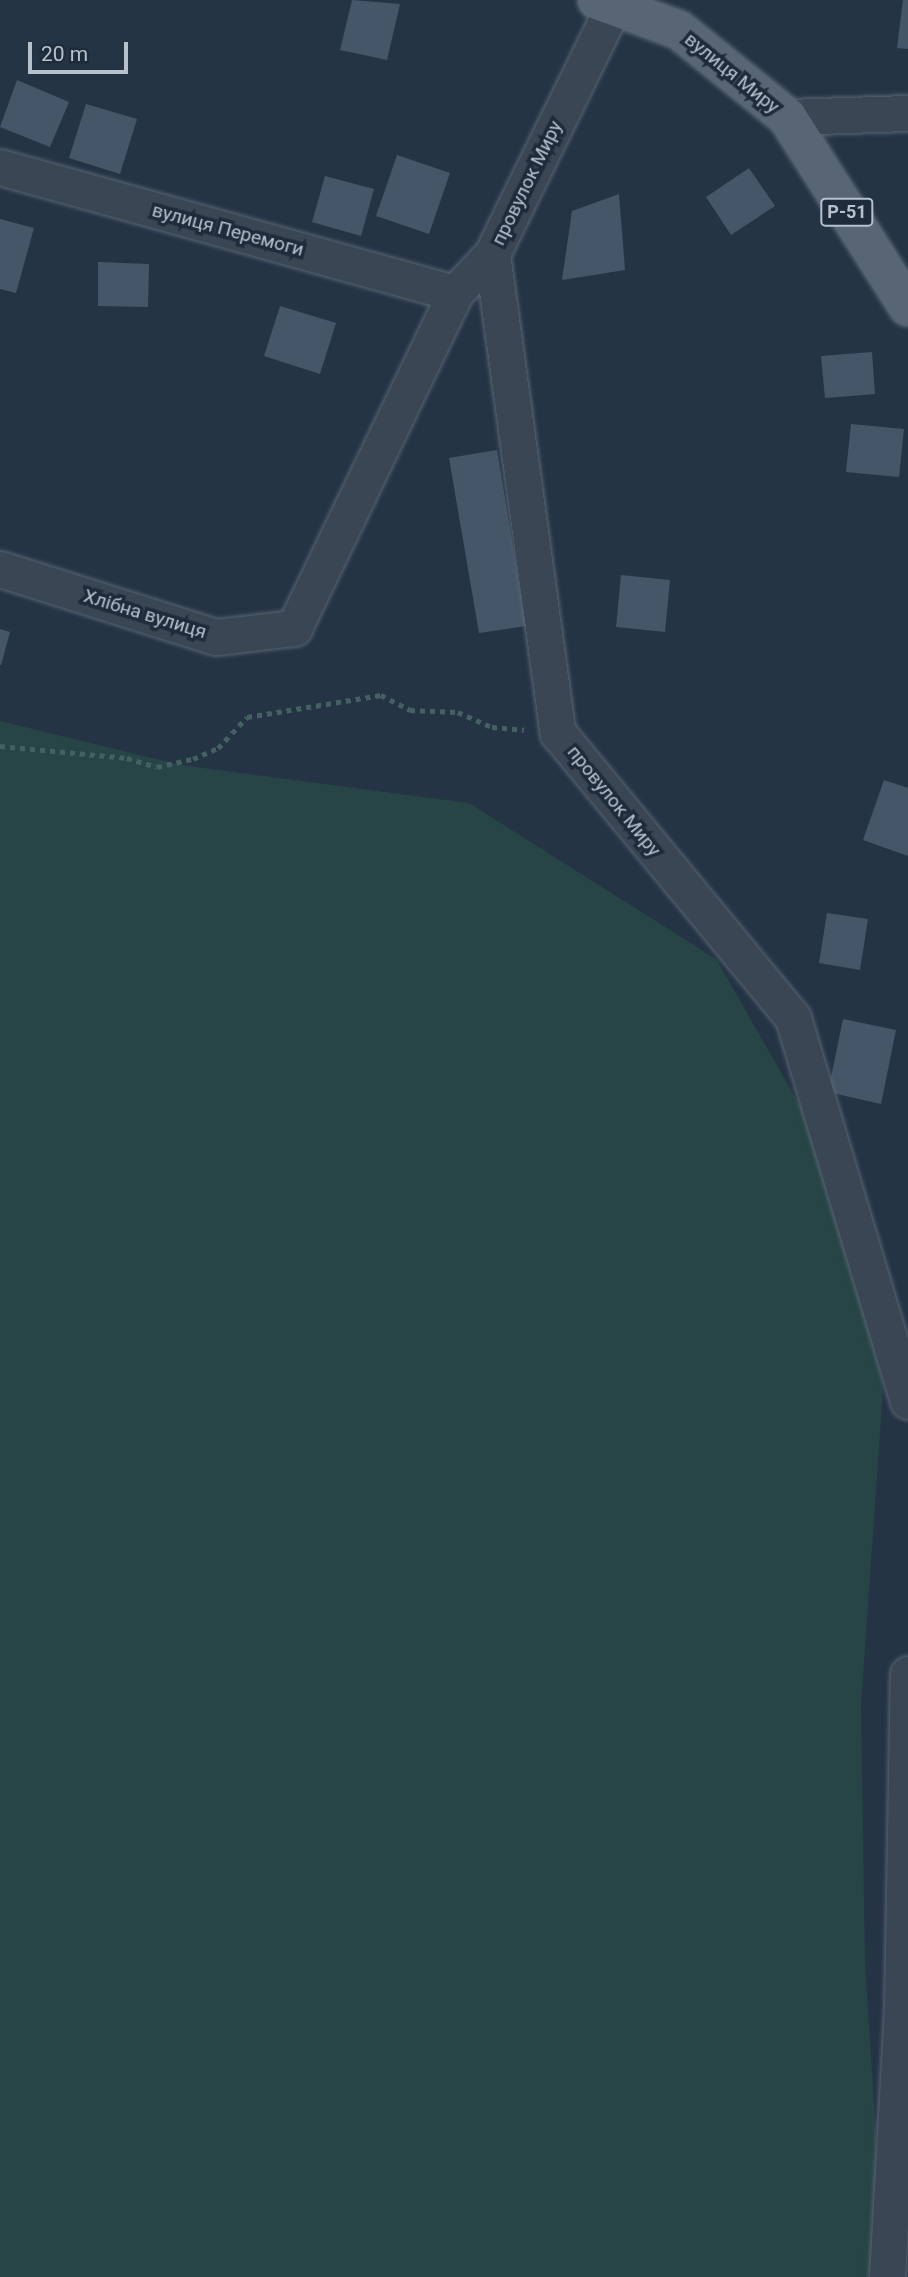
<!DOCTYPE html>
<html>
<head>
<meta charset="utf-8">
<style>
	body { margin:0 }
	#map { position:relative; width:908px; height:2277px; overflow:hidden; background:#253445; font-family:Roboto,sans-serif }
	div>[style] { position:absolute }
	.green>* { inset:0; background:#274446 }
	.building>* { inset:0; background:#465669 }
	.path>* { height:4.5px; margin-top:-2.25px; transform-origin:0; background:repeating-linear-gradient(90deg,#456062 0 5px,transparent 0 10px) }
	.roads { filter:drop-shadow(0 0 2px #586472) drop-shadow(0 0 2px #586472) }
	.street>* { height:35px; margin:-17.5px; padding:0 17.5px; transform-origin:17.5px; border-radius:17.5px; background:#3a4654 }
	.primary>* { height:38px; margin:-19px; padding:0 19px; transform-origin:19px; border-radius:19px; background:#586574 }
	span { translate:-50% -50%; white-space:nowrap; text-align:center; line-height:1.15; -webkit-text-stroke:7px #1e2b3a; paint-order:stroke }
	.shield-label span { padding:2px 5px; background:#1e2b3a; border:2px solid; border-radius:5px; -webkit-text-stroke-width:0 }
	.shield-label { font-size:18px; color:#b7c1ce; font-weight:700 }
	.street-label { font-size:19px; color:#b7c1ce }
	.scale { position:absolute; left:28px; top:42px; width:100px; height:32px; box-sizing:border-box; border:4px solid #b7c1ce; border-top:0; padding-left:9px; font-size:21px; line-height:24px; white-space:nowrap; color:#b7c1ce; -webkit-text-stroke:5px #1e2b3a; paint-order:stroke }
</style>
</head>
<body>
<div id="map">
	<div class="green">
		<i style="clip-path:polygon(0 721px,181px 765px,469px 803px,716px 959px,848px 1189px,883px 1390px,861px 1705px,865px 1964px,883px 2240px,868px 2277px,0 2277px)"></i>
	</div>
	<div class="building">
		<i style="clip-path:polygon(352px 0,400px 4px,387px 60px,340px 50px)"></i>
		<i style="clip-path:polygon(903px 0,908px 0,908px 49px,897px 48px)"></i>
		<i style="clip-path:polygon(17px 80px,69px 102px,50px 147px,0 127px)"></i>
		<i style="clip-path:polygon(86px 104px,137px 119px,120px 174px,69px 158px)"></i>
		<i style="clip-path:polygon(397px 155px,450px 173px,429px 234px,376px 216px)"></i>
		<i style="clip-path:polygon(749px 168px,775px 206px,731px 235px,706px 197px)"></i>
		<i style="clip-path:polygon(325px 176px,374px 189px,361px 236px,312px 222px)"></i>
		<i style="clip-path:polygon(619px 194px,625px 270px,562px 280px,572px 211px)"></i>
		<i style="clip-path:polygon(0 219px,34px 228px,16px 293px,0 289px)"></i>
		<i style="clip-path:polygon(98px 262px,149px 264px,148px 307px,98px 306px)"></i>
		<i style="clip-path:polygon(280px 306px,336px 323px,320px 374px,264px 356px)"></i>
		<i style="clip-path:polygon(872px 352px,875px 394px,825px 398px,821px 356px)"></i>
		<i style="clip-path:polygon(851px 424px,904px 429px,899px 477px,846px 472px)"></i>
		<i style="clip-path:polygon(497px 450px,526px 626px,479px 633px,449px 458px)"></i>
		<i style="clip-path:polygon(621px 575px,670px 580px,665px 632px,616px 627px)"></i>
		<i style="clip-path:polygon(0 629px,10px 632px,1px 665px,0 665px)"></i>
		<i style="clip-path:polygon(884px 780px,908px 788px,908px 856px,863px 840px)"></i>
		<i style="clip-path:polygon(827px 913px,868px 919px,860px 970px,819px 963px)"></i>
		<i style="clip-path:polygon(843px 1019px,896px 1030px,881px 1104px,828px 1092px)"></i>
	</div>
	<div class="path">
		<i style="left:0;top:746px;width:128px;rotate:5.4deg"></i>
		<i style="left:127px;top:758px;width:31px;rotate:17deg"></i>
		<i style="left:157px;top:767px;width:37px;rotate:-13deg"></i>
		<i style="left:193px;top:759px;width:27px;rotate:-24deg"></i>
		<i style="left:218px;top:748px;width:42px;rotate:-46.9deg"></i>
		<i style="left:247px;top:717px;width:136px;rotate:-9.3deg"></i>
		<i style="left:381px;top:695px;width:33px;rotate:27deg"></i>
		<i style="left:410px;top:710px;width:48px;rotate:2.4deg"></i>
		<i style="left:458px;top:712px;width:37px;rotate:24deg"></i>
		<i style="left:492px;top:727px;width:32px;rotate:5deg"></i>
	</div>
	<div class="roads">
		<div class="street">
			<i style="left:614px;top:5px;width:277px;rotate:116.1deg"></i>
			<i style="left:492px;top:254px;width:484px;rotate:82.2deg"></i>
			<i style="left:558px;top:733px;width:369px;rotate:50.5deg"></i>
			<i style="left:793px;top:1018px;width:400px;rotate:73.3deg"></i>
			<i style="left:787px;top:117px;width:121px;rotate:-1.9deg"></i>
			<i style="left:0;top:167px;width:472px;rotate:15.5deg"></i>
			<i style="left:0;top:569px;width:226px;rotate:17.5deg"></i>
			<i style="left:216px;top:637px;width:79px;rotate:-6.6deg"></i>
			<i style="left:294px;top:628px;width:372px;rotate:-64.3deg"></i>
			<i style="left:455px;top:293px;width:54px;rotate:-46.5deg"></i>
			<i style="left:887px;top:2277px;width:269px;rotate:-86.8deg"></i>
			<i style="left:902px;top:2008px;width:334px;rotate:-89deg"></i>
		</div>
		<div class="primary">
			<i style="left:597px;top:0;width:87px;rotate:20.1deg"></i>
			<i style="left:679px;top:30px;width:139px;rotate:38.9deg"></i>
			<i style="left:787px;top:117px;width:225px;rotate:57.5deg"></i>
		</div>
	</div>
	<div class="shield-label">
		<span style="left:847px;top:212px">Р-51</span>
	</div>
	<div class="street-label">
		<span style="left:732px;top:73px;rotate:39deg">вулиця Миру</span>
		<span style="left:527px;top:183px;rotate:-64deg">провулок Миру</span>
		<span style="left:228px;top:230px;rotate:15deg">вулиця Перемоги</span>
		<span style="left:145px;top:614px;rotate:17deg">Хлібна вулиця</span>
		<span style="left:614px;top:801px;rotate:51deg">провулок Миру</span>
	</div>
	<div class="scale">20 m</div>
</div>
</body>
</html>
